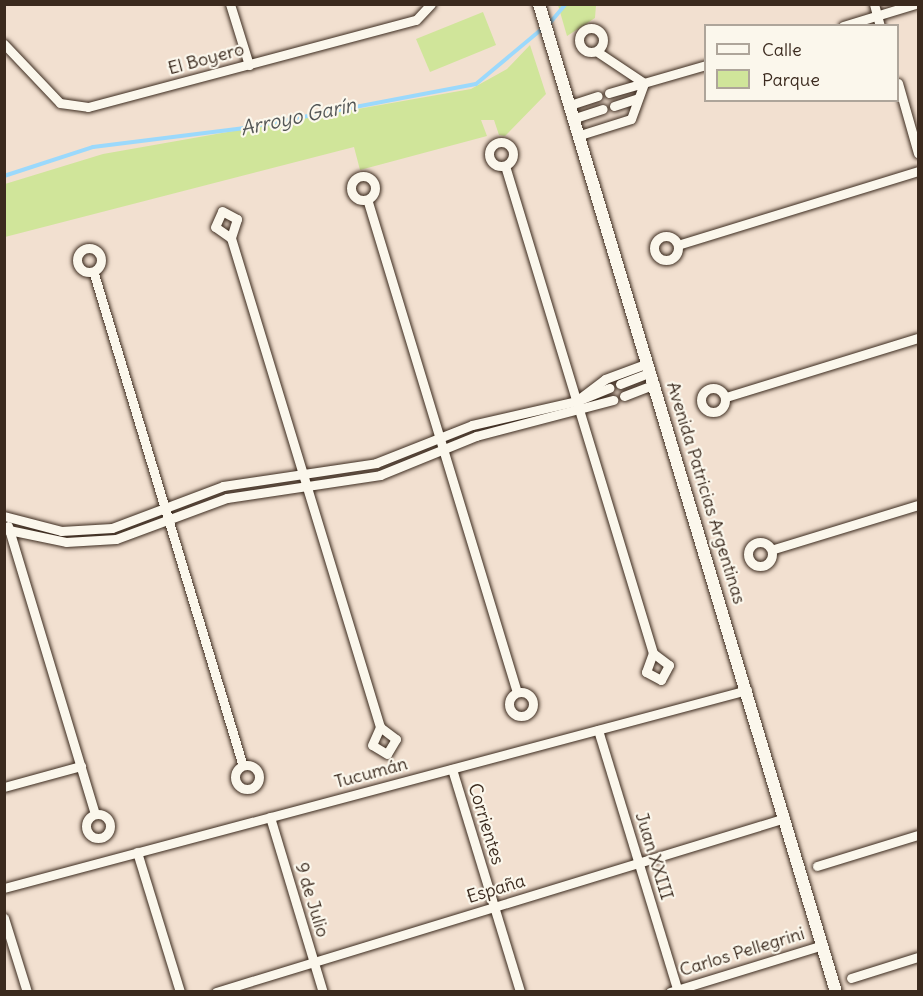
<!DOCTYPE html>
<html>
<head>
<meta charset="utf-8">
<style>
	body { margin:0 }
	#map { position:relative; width:923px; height:996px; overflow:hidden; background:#f2e0d0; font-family:Delius,sans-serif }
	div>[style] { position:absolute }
	.green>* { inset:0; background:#d0e59a }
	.stream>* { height:4px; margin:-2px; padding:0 2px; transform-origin:2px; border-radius:2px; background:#9bd9fc }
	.roads { filter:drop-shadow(0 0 2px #3b2a1e) drop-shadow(0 0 2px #3b2a1e) }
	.minor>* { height:9px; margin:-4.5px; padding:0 4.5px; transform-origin:4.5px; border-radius:4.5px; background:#fbf7ec }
	.minor>.ring { margin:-4.5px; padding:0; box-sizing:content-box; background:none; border:9px solid #fbf7ec; border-radius:50% }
	.tertiary>* { height:12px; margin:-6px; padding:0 6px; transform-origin:6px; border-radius:6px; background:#fbf7ec }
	span { translate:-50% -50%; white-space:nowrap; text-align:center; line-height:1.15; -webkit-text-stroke:4.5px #fbf7ec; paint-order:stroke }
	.street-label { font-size:18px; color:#3b2a1e }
	.water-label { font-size:20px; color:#535656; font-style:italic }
	.frame { position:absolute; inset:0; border:6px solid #3b2a1e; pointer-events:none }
	.legend { position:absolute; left:704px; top:24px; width:195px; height:78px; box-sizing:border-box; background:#fbf7ec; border:2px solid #aea59a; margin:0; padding:8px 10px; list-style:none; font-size:18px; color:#3b2a1e }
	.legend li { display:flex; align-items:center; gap:12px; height:30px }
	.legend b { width:30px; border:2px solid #aea59a }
</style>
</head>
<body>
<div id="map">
	<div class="green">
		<i style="clip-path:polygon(558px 5px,596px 5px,595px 18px,567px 36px)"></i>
		<i style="clip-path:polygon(483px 12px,496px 45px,430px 72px,416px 39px)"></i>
		<i style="clip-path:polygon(530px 45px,546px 94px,505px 136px,499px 135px,494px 120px,481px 120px,487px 136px,360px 170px,354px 147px,5px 237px,5px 184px,103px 154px,471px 89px,507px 69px)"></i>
	</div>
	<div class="stream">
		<i style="left:549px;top:24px;width:26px;rotate:-50deg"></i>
		<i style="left:4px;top:176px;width:94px;rotate:-18deg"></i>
		<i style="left:93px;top:147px;width:153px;rotate:-7.1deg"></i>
		<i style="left:245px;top:128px;width:235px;rotate:-10.8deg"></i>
		<i style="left:476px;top:84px;width:87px;rotate:-39.9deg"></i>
	</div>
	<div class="roads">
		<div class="minor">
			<i style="left:230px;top:4px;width:64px;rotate:72.7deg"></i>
			<i style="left:874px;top:4px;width:23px;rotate:75deg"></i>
			<i style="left:843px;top:26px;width:75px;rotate:-17deg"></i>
			<i class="ring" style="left:579px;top:28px;width:15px;height:15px"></i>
			<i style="left:4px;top:44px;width:81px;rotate:46.5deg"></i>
			<i style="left:60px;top:103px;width:28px;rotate:8deg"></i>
			<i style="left:88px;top:107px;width:339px;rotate:-14.9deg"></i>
			<i style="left:416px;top:20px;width:22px;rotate:-47deg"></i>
			<i style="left:898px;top:83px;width:73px;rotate:74.1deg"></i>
			<i style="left:609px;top:93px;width:101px;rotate:-16.1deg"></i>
			<i style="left:570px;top:105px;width:29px;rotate:-18deg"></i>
			<i style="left:614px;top:106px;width:25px;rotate:-18deg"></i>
			<i style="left:575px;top:118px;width:29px;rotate:-18deg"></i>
			<i style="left:580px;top:135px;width:53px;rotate:-17.4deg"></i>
			<i style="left:631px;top:119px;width:38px;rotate:-70deg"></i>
			<i style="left:644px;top:83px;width:54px;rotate:-146.3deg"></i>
			<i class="ring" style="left:489px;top:142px;width:15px;height:15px"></i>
			<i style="left:506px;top:169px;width:506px;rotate:73.11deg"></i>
			<i style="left:653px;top:653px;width:20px;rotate:37deg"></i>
			<i style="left:669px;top:665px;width:17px;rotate:118deg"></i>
			<i style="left:661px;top:680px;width:17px;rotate:-152deg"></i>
			<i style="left:646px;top:672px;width:20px;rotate:-70deg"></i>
			<i class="ring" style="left:351px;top:176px;width:15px;height:15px"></i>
			<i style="left:368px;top:202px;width:509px;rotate:73.1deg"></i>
			<i class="ring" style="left:654px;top:236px;width:15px;height:15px"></i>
			<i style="left:231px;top:238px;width:19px;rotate:-145deg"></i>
			<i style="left:215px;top:227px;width:17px;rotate:-66deg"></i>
			<i style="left:222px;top:211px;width:17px;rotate:28deg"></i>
			<i style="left:237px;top:219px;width:20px;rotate:108deg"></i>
			<i style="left:231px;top:238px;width:511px;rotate:73.05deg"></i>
			<i style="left:380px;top:727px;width:20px;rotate:37deg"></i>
			<i style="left:396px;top:739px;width:17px;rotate:121deg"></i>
			<i style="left:387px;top:754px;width:17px;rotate:-149deg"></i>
			<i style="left:372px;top:745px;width:20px;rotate:-66deg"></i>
			<i style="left:681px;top:244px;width:248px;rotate:-17.1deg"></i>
			<i class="ring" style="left:77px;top:248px;width:15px;height:15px"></i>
			<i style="left:94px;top:274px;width:511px;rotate:73.16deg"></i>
			<i style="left:620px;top:384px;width:33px;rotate:-21deg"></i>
			<i class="ring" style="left:701px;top:388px;width:15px;height:15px"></i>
			<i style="left:624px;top:396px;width:33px;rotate:-21deg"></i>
			<i style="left:726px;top:397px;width:201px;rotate:-17.1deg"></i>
			<i style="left:580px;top:398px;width:31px;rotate:-37deg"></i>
			<i style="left:605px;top:379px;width:46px;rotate:-20.4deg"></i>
			<i style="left:4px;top:516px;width:59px;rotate:14.7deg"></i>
			<i style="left:61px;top:531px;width:51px;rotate:-3.4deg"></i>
			<i style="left:112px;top:528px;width:119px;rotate:-20.7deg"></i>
			<i style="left:223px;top:486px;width:155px;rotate:-8.5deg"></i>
			<i style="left:376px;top:463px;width:103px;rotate:-21.6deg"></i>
			<i style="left:472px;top:425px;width:108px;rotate:-12.9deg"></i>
			<i style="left:577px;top:401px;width:35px;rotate:-22deg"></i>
			<i style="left:8px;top:526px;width:298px;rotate:73.2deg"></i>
			<i style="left:4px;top:529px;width:63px;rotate:11.8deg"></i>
			<i style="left:66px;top:542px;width:50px;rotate:-3.4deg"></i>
			<i style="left:116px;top:539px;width:118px;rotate:-20.3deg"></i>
			<i style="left:227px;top:498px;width:155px;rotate:-8.5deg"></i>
			<i style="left:380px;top:475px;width:104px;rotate:-22.1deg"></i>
			<i style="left:476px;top:436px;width:142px;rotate:-14.7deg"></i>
			<i class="ring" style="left:748px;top:542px;width:15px;height:15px"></i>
			<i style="left:774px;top:549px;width:151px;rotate:-17deg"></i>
			<i class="ring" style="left:509px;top:692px;width:15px;height:15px"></i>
			<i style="left:598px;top:730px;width:274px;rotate:73deg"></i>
			<i class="ring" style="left:235px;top:765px;width:15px;height:15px"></i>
			<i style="left:452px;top:769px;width:233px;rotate:73deg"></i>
			<i style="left:4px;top:787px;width:80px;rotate:-15.3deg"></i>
			<i class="ring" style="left:86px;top:814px;width:15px;height:15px"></i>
			<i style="left:270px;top:817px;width:183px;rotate:73.2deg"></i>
			<i style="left:137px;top:852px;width:146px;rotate:72.9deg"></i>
			<i style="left:817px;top:866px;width:106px;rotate:-17.1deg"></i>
			<i style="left:4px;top:888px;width:769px;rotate:-14.92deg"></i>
			<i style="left:4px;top:918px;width:77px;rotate:72.7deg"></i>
			<i style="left:851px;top:978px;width:70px;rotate:-17.4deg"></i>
			<i style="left:216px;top:992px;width:595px;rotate:-17deg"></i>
			<i style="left:670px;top:992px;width:160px;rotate:-17.1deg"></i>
		</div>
		<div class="tertiary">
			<i style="left:539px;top:4px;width:1032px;rotate:73.27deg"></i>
		</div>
	</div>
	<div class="street-label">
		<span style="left:206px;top:59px;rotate:-15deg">El Boyero</span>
		<span style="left:706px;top:493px;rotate:73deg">Avenida Patricias Argentinas</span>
		<span style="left:371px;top:773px;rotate:-15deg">Tucumán</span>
		<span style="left:486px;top:824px;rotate:73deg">Corrientes</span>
		<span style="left:654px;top:856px;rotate:73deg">Juan XXIII</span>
		<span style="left:496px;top:889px;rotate:-17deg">España</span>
		<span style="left:312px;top:900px;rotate:73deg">9 de Julio</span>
		<span style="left:742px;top:952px;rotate:-17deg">Carlos Pellegrini</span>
	</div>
	<div class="water-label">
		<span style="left:298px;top:116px;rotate:-12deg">Arroyo Garín</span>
	</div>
	<div class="frame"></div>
	<ul class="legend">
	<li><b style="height:8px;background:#fbf7ec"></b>Calle</li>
	<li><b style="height:16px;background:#d0e59a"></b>Parque</li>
	</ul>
</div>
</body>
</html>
